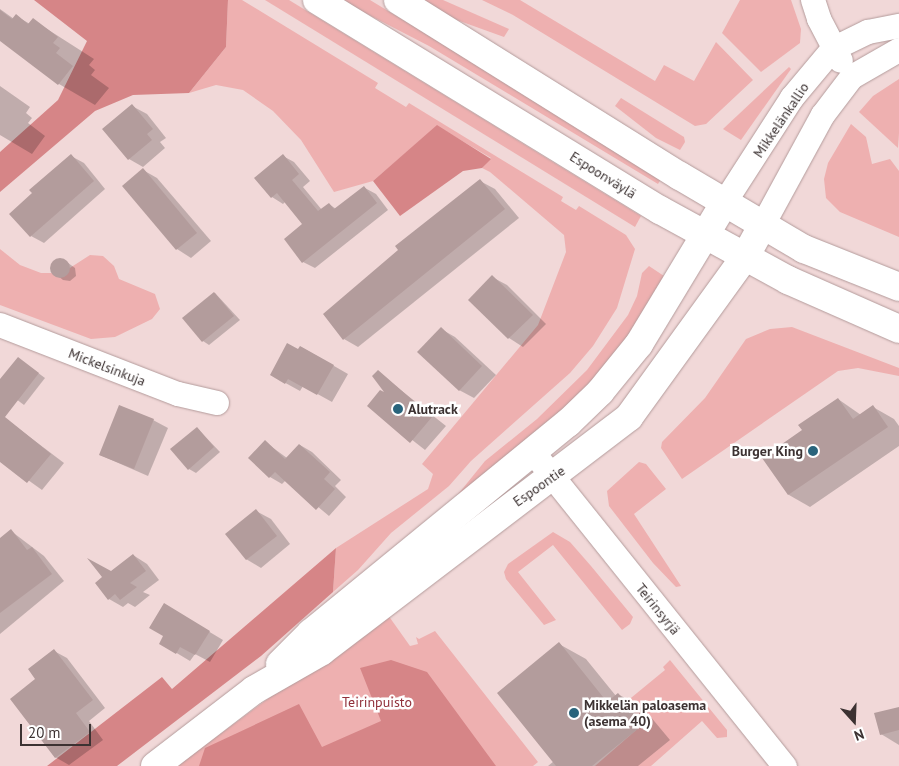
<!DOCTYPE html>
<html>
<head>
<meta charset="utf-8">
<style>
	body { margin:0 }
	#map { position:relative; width:899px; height:766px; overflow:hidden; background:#f1d8d8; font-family:"PT Sans",sans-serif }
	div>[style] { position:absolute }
	.green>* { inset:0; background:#eeb0b0 }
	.forest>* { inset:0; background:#d68587 }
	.shadow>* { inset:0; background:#0003 }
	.building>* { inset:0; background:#b39c9c }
	.round { border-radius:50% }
	.roads { filter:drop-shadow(0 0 1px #b39b9b) drop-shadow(0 0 1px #b39b9b) }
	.minor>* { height:24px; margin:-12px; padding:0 12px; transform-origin:12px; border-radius:12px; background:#fff }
	.secondary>* { height:28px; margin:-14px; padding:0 14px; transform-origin:14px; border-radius:14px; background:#fff }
	.primary>* { height:28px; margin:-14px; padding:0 14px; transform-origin:14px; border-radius:14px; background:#fff }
	.dots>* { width:14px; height:14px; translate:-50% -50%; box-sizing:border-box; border:2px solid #fff; border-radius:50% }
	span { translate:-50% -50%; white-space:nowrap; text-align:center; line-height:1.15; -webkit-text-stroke:5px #fff; paint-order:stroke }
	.street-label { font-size:14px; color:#3c3232 }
	.poi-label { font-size:14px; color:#3c3232; font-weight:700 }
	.left { translate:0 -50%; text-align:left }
	.right { translate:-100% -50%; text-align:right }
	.park-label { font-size:14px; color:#91303a }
	.north { position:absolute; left:829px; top:696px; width:50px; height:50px; -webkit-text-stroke:4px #fff; paint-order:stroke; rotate:160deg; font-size:14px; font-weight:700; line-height:20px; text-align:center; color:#3c3232 }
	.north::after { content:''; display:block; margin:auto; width:18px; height:22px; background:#3c3232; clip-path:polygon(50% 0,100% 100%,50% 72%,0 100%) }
	.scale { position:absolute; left:20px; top:724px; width:71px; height:22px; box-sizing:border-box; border:2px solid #3c3232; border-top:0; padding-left:6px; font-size:15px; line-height:18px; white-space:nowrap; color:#3c3232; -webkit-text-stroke:4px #fff; paint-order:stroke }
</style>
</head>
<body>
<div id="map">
	<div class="green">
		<i style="clip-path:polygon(228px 0,242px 0,378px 83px,375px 88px,406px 107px,409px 103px,563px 197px,561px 201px,576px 210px,579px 206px,626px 235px,635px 249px,617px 308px,593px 346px,570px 373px,471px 461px,449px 486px,391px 533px,358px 570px,333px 592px,336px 548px,428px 489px,433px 474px,422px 464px,538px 325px,566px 252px,564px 235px,490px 172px,482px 168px,491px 158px,437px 126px,373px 181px,334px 192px,301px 140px,273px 111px,243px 90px,216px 85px,189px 93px,226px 47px)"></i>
		<i style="clip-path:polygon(265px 0,289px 0,641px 216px,635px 227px)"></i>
		<i style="clip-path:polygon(340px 0,370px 0,662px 177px,658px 184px,429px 46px)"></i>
		<i style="clip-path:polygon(420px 0,443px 0,509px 29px,504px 37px,443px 15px)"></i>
		<i style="clip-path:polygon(482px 0,520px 0,655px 81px,664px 65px,694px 81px,716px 42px,753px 80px,706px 124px,695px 126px,513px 15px)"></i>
		<i style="clip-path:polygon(740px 0,791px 0,801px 29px,800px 43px,761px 72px,722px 33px)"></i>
		<i style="clip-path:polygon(789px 67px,791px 69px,741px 140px,723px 129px)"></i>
		<i style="clip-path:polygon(899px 79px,899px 133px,898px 148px,859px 112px,873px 96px)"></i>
		<i style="clip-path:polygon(621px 98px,684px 137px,685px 142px,680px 150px,656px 138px,615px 106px)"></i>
		<i style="clip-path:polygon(851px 124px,866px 137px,872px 164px,890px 159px,899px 171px,899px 237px,840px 212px,826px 198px,824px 179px,828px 163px)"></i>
		<i style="clip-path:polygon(0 249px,20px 265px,41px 273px,62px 273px,90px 255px,103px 256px,114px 266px,119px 279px,155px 294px,160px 309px,152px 319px,115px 337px,91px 339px,0 305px)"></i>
		<i style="clip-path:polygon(649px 266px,664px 276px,630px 333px,601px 371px,570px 404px,393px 551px,455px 498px,485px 461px,537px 419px,587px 370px,628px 315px,637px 296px,642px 273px)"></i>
		<i style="clip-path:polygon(792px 327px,899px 368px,899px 376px,858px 368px,838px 371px,682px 479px,661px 448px,662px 442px,705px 398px,746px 339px,770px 329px)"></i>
		<i style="clip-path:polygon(639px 462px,646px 464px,666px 489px,634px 514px,681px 586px,676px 587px,653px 563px,609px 506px,607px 491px)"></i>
		<i style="clip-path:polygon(553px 532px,570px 542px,591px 566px,633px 617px,630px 624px,622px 630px,553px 545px,518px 572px,556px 620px,544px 625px,506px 579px,504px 572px,508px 564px)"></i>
		<i style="clip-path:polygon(388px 615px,410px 646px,418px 644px,416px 637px,419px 639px,435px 631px,538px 762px,533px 766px,177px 766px,297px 677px)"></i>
		<i style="clip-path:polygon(670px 660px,727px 730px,727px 737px,717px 738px,702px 721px,651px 766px,595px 766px,643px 724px,626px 702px,665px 670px,663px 667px)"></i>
	</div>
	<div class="forest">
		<i style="clip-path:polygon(34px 0,228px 0,226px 47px,189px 93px,133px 95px,95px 111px,0 192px,0 152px,58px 100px,87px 41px)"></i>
		<i style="clip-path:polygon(437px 125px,491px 159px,482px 168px,463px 171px,400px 216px,373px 181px)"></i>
		<i style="clip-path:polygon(336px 548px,333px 592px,261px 656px,117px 766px,47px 766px,162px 677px,172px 689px)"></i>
		<i style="clip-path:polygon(391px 660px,427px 672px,496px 766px,199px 766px,205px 748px,299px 704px,322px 747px,381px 721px,360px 668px)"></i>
	</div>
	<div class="shadow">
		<i style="clip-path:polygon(0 9px,14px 19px,16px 16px,30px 24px,33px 20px,94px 59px,89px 65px,95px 70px,91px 75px,109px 88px,95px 105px,59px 84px,0 39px)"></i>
		<i style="clip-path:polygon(0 86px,30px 107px,26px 113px,32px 118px,28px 123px,45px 136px,32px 154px,0 135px)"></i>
		<i style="clip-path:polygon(132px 106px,147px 114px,166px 138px,160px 142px,165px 148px,143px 167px,129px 159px)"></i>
		<i style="clip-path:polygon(71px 156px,84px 163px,105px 189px,44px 243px,31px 236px)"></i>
		<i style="clip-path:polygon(283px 156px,294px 162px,310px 181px,303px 187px,322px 210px,329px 204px,336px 209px,365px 188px,376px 194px,388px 210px,315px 268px,303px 262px,304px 224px,285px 202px,283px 204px,272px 197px)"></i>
		<i style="clip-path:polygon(143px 170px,157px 178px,211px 241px,191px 258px,177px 249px,123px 186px)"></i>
		<i style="clip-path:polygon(480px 181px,495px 189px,519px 218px,358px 347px,344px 339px)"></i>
		<i style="clip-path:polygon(64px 260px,75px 268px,76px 276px,70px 281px,63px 280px,53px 272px,55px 261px)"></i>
		<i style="clip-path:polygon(492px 277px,507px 285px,546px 324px,523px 347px,509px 338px,470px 300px)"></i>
		<i style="clip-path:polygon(215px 293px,240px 320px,209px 345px,203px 341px)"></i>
		<i style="clip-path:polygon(441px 329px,455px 337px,496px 375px,474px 398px,459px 390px)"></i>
		<i style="clip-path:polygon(301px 347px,348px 374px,332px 402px,303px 386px,300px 391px,271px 375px)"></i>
		<i style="clip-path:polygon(18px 358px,45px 378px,24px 405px,0 387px,0 381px)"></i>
		<i style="clip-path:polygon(378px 372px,446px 426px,425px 450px,369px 406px,389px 396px)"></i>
		<i style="clip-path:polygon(838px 399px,861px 415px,873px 407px,894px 419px,899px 426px,899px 446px,810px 507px,789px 495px,764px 458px,803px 431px)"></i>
		<i style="clip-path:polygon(2px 416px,64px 463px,42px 490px,0 460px)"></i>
		<i style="clip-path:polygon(153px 420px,168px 428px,148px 476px,100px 455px)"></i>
		<i style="clip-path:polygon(197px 428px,220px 452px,196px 473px,189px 469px)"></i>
		<i style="clip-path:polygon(265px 442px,287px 458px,300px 445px,312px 452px,341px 480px,335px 486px,346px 497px,329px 516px,286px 480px,282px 484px,270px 477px)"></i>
		<i style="clip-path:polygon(256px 511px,271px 519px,290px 544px,261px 568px,246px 559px)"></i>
		<i style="clip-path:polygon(11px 531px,44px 556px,64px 581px,0 634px,0 539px)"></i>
		<i style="clip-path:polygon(133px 555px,147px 564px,159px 580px,143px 592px,150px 595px,135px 607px,128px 603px,123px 607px,109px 599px,111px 572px)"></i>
		<i style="clip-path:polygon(178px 613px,223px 640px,210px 662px,195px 654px,190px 661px,160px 643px)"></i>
		<i style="clip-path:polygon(559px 644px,586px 659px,616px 696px,618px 694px,645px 710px,670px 740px,638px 766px,548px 766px,554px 761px)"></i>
		<i style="clip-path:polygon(54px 651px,67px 658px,105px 708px,89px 721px,103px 740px,69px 765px,55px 757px,37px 679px)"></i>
		<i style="clip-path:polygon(899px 708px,899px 745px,881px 734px)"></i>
	</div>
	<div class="building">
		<i style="clip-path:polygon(0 10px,12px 19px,16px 14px,28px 24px,33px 18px,58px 37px,53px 43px,60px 48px,56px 53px,73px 66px,58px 85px,0 41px)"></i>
		<i style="clip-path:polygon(132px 104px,153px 129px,147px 134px,152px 140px,128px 160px,102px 129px)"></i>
		<i style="clip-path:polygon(71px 154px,94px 181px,30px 237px,9px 214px,32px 193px,29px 190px)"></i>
		<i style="clip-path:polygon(283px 154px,299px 174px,292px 180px,318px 211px,329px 203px,334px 209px,364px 186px,377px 203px,302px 263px,284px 239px,302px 224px,277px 193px,271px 198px,254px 178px)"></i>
		<i style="clip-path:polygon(143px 168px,197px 233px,176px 250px,122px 186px)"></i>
		<i style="clip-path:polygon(480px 179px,505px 209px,343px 340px,323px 314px,398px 250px,395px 246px)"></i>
		<i class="round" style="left:50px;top:258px;width:20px;height:20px"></i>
		<i style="clip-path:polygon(492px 275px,533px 315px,508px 339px,468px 300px)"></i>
		<i style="clip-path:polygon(214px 292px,234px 316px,202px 342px,182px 318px)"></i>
		<i style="clip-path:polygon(441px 327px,482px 366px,459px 391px,417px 352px)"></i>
		<i style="clip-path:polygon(287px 343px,298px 349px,300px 346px,334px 365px,317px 395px,288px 379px,285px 384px,270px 375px)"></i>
		<i style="clip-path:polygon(18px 357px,39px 373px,5px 417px,51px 454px,27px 483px,0 462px,0 379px)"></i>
		<i style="clip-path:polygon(378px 370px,432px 417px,410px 443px,367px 406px,380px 390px,384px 392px,372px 376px)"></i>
		<i style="clip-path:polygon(838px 398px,853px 419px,873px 405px,888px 427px,788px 495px,762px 458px,802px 430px,798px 425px)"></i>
		<i style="clip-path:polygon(119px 405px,154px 419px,134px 469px,99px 455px)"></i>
		<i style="clip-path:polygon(197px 427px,214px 447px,188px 470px,170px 449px)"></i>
		<i style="clip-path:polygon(265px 440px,285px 459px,299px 444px,330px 472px,324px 479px,335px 489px,316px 510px,275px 472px,269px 478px,248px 458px)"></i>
		<i style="clip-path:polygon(256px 509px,277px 536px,246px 560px,225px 534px)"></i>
		<i style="clip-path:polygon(11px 529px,27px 550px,32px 547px,52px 574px,0 613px,0 538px)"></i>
		<i style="clip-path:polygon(133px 554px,146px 571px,130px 583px,137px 587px,120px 600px,115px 594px,108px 600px,95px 583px,102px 577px,87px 558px,111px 571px)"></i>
		<i style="clip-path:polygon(164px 603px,210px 631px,195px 655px,180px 647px,176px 654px,159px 644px,163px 636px,149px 628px)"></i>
		<i style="clip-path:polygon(559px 642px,607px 702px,618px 693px,644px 724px,592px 766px,556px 766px,497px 693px)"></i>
		<i style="clip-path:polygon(54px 649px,93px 700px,76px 713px,90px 732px,55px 758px,10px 699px,35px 679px,28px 669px)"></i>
		<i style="clip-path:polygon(899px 707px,899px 730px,880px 735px,874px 713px)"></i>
	</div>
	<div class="roads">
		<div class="minor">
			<i style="left:813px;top:0;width:20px;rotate:72deg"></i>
			<i style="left:819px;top:19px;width:47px;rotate:62.4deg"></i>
			<i style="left:725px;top:202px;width:124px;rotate:-57.2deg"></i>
			<i style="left:792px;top:98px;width:64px;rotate:-50.1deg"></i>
			<i style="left:833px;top:49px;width:39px;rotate:-26deg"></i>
			<i style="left:868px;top:32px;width:32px;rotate:-11deg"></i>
			<i style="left:764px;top:223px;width:123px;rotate:-61.4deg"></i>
			<i style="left:823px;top:115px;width:48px;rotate:-52.7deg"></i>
			<i style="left:852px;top:77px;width:54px;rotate:-29.9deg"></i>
			<i style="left:0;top:325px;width:191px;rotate:21.2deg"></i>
			<i style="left:178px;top:394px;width:40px;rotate:13deg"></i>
			<i style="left:533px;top:452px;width:403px;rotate:51.3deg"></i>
		</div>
		<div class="secondary">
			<i style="left:280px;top:664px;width:44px;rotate:-45deg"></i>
			<i style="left:311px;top:633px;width:332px;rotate:-39.3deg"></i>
			<i style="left:568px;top:423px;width:45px;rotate:-44.1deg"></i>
			<i style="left:600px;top:392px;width:62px;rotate:-50.9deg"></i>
			<i style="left:639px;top:344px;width:166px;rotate:-58.8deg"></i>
			<i style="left:155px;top:766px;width:125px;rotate:-37.5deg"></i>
			<i style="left:254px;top:690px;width:78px;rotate:-29.8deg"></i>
			<i style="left:322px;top:651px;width:386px;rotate:-37.3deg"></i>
			<i style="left:629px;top:417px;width:198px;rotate:-54.1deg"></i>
			<i style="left:745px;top:257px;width:39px;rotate:-61deg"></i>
		</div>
		<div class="primary">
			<i style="left:317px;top:0;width:402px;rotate:31.5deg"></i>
			<i style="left:660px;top:210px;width:146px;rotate:28.7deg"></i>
			<i style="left:788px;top:280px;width:121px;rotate:23.8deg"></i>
			<i style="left:398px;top:0;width:332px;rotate:32deg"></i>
			<i style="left:680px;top:176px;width:144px;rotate:30.5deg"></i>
			<i style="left:804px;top:249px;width:102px;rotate:21.8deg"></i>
		</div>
	</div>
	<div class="dots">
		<i style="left:398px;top:409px;background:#29647c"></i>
		<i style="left:813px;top:451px;background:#29647c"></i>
		<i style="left:574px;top:713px;background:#29647c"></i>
	</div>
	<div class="street-label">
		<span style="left:781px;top:120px;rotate:-56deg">Mikkelänkallio</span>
		<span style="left:603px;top:175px;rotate:32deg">Espoonväylä</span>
		<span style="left:107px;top:367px;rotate:21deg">Mickelsinkuja</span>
		<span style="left:539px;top:486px;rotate:-35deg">Espoontie</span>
		<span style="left:658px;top:609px;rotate:51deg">Teirinsyrjä</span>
	</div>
	<div class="poi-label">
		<span class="left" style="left:408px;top:409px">Alutrack</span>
		<span class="right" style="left:803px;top:451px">Burger King</span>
		<span class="left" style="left:584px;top:713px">Mikkelän paloasema<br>(asema 40)</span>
	</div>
	<div class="park-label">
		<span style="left:377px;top:702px">Teirinpuisto</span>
	</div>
	<div class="north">N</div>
	<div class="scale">20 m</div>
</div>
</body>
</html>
